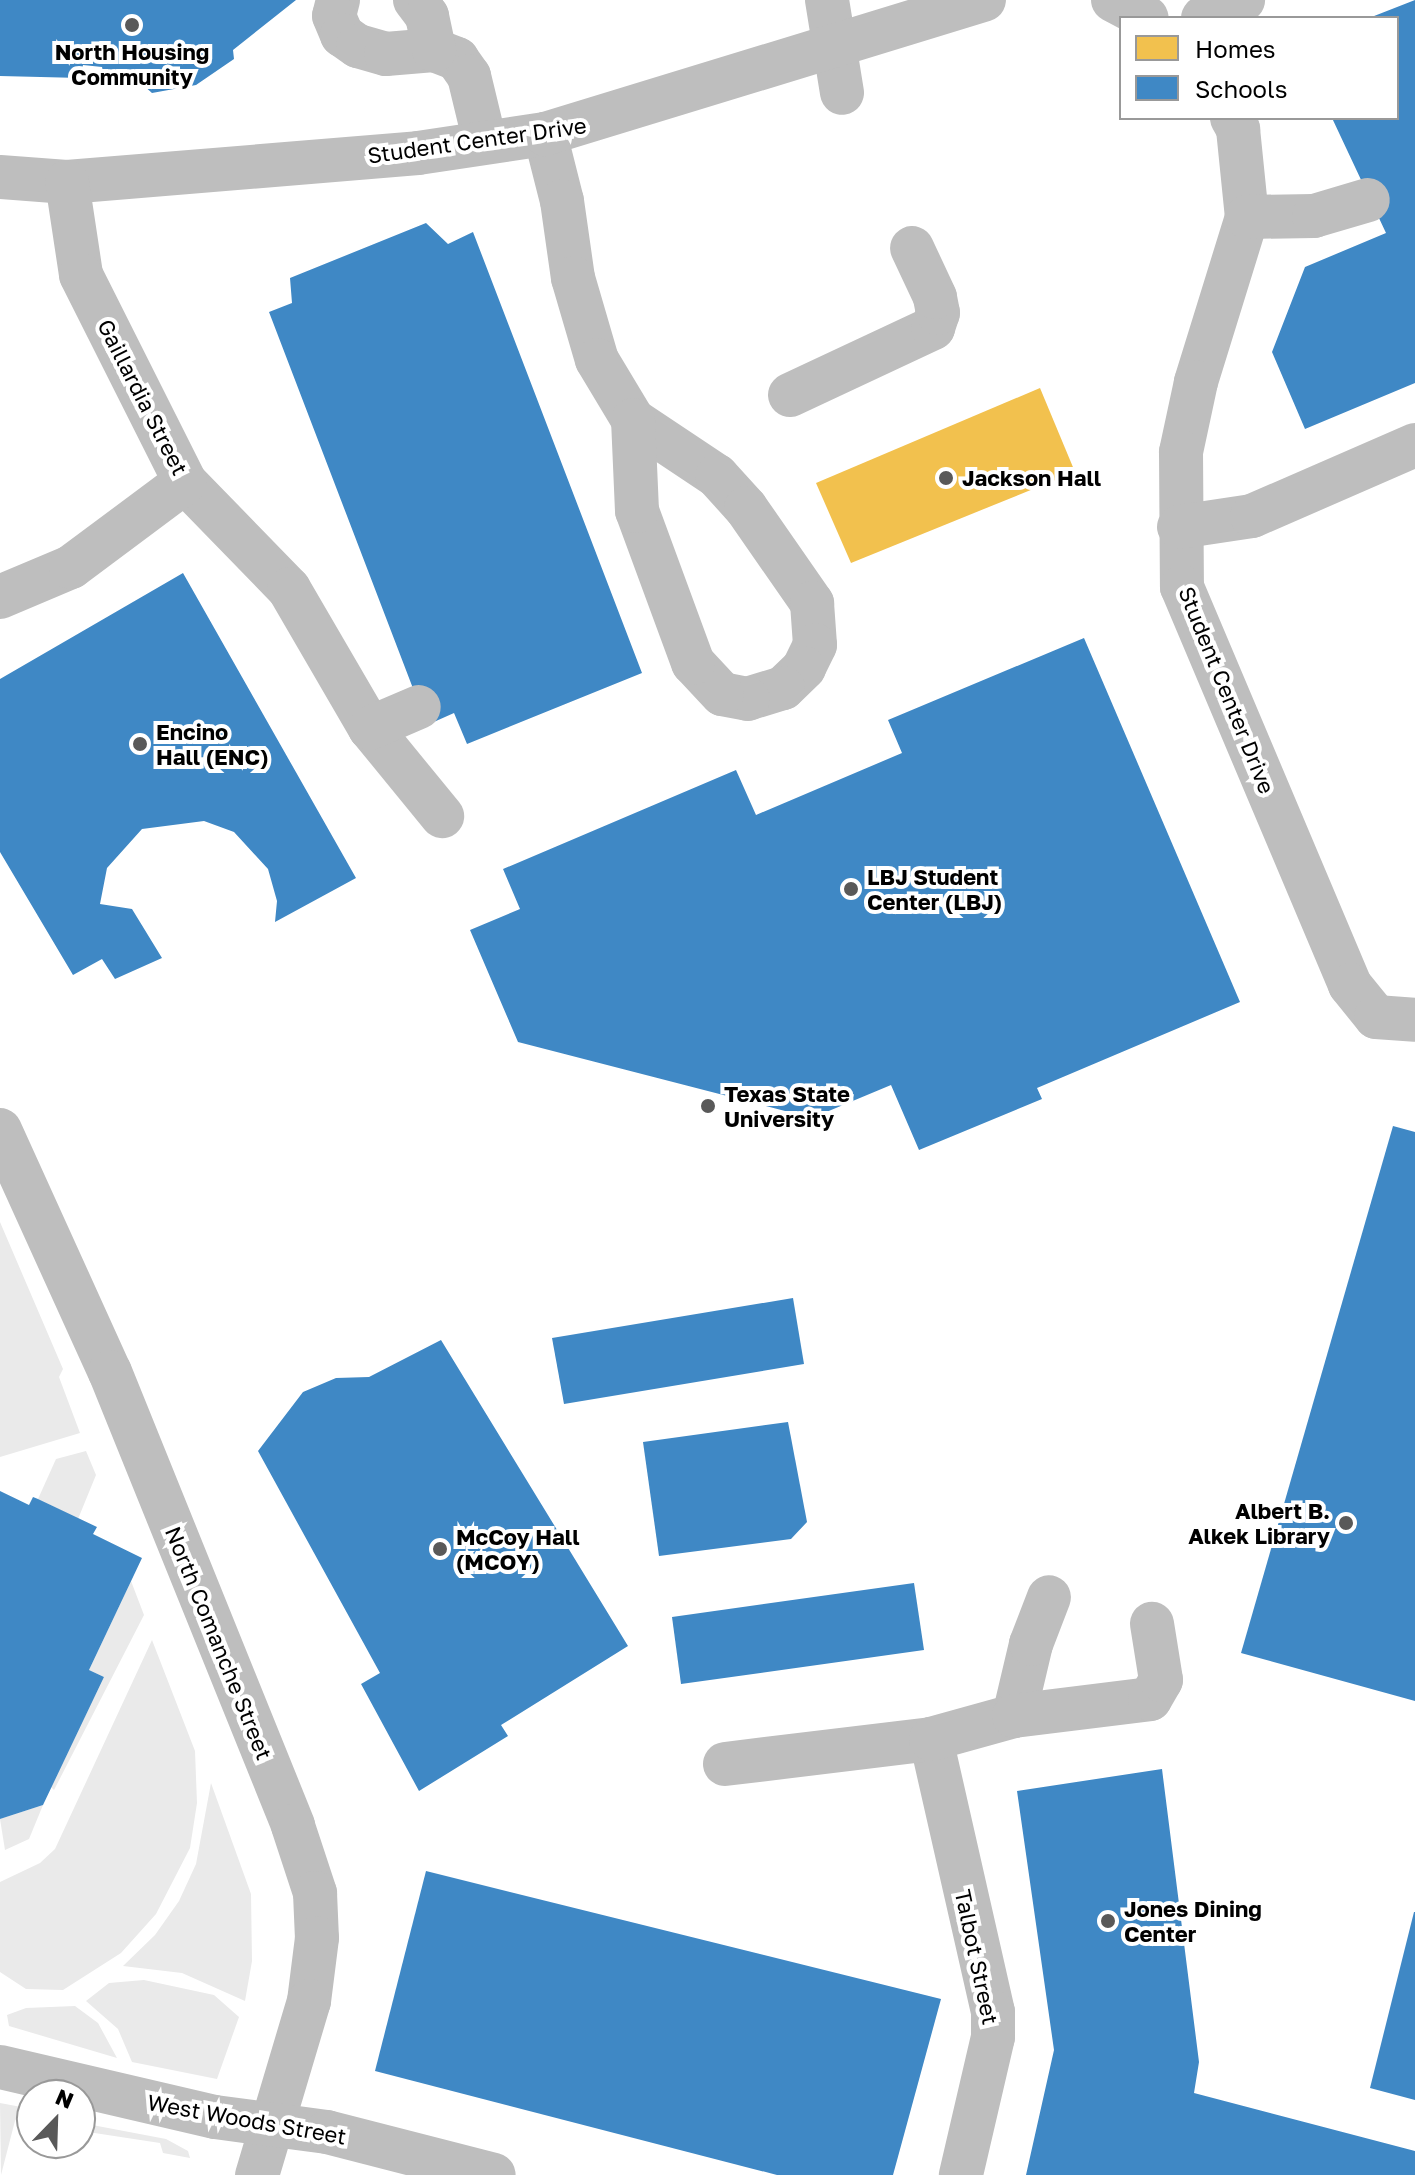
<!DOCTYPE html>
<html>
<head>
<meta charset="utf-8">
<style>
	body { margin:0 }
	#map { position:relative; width:1415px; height:2175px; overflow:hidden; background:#fff; font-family:"Golos Text",sans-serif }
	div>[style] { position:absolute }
	.green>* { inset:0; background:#eaeaea }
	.homes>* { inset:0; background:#f2c14e }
	.schools>* { inset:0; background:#3f88c5 }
	.minor>* { height:44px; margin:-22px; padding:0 22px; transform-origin:22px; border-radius:22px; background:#bebebe }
	.dots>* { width:22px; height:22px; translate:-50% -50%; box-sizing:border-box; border:4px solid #fff; border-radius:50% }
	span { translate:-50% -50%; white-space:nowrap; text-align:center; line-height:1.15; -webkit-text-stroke:8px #fff; paint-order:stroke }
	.poi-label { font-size:22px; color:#000; font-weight:700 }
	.left { translate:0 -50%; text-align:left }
	.right { translate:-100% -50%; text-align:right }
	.street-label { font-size:22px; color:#000 }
	.legend { position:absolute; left:1119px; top:16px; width:280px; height:104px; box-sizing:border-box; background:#fff; border:2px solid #999; margin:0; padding:10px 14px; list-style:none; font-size:24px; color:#000 }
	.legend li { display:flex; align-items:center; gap:16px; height:40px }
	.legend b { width:40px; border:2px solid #999 }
	.north { position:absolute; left:16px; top:2079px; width:80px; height:80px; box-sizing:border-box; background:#fff; border:2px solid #999; border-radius:50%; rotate:23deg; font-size:22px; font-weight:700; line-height:32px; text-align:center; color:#000 }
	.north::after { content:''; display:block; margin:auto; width:28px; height:36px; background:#595959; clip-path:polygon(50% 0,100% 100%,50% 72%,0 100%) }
</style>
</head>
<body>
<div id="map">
	<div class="green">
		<i style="clip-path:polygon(0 1222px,63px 1369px,59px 1377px,80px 1433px,0 1457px)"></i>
		<i style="clip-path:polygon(86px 1451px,96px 1475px,78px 1519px,38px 1499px,56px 1459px)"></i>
		<i style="clip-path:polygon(131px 1581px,144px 1615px,54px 1790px,51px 1787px,104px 1677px,89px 1670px)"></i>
		<i style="clip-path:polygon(152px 1640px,195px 1751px,197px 1803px,190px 1848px,156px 1914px,121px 1953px,63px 1990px,26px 1989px,0 1972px,0 1882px,40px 1863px,55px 1849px)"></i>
		<i style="clip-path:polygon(211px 1783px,251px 1894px,252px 1961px,245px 2001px,182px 1973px,123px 1966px,155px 1935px,179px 1901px,196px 1864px)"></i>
		<i style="clip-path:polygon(43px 1805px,29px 1839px,5px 1850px,0 1819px)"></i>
		<i style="clip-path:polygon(144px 1980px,214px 1995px,239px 2017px,217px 2079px,132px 2062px,118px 2029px,86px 2001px,109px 1983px)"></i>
		<i style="clip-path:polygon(75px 2006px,98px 2023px,117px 2058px,9px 2026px,7px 2015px,26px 2008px)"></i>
		<i style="clip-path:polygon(0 2103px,32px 2109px,32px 2120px,16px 2117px,1px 2175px)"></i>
		<i style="clip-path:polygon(87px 2124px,166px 2139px,188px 2151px,190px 2158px,163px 2153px,160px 2143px,88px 2132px)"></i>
	</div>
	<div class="homes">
		<i style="clip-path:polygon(1040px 388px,1075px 472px,851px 563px,816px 483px)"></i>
	</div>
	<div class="schools">
		<i style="clip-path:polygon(0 0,296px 0,233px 50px,234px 59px,196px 85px,152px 93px,133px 76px,104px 76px,102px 67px,83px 65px,81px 78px,0 76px)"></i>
		<i style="clip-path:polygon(1415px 0,1415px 383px,1305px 429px,1272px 352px,1305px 267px,1386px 233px,1332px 118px,1397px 118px,1397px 18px,1369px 18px)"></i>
		<i style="clip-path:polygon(426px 223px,448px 244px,473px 232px,642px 673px,467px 744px,454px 713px,427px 725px,269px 312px,292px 303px,290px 278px)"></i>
		<i style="clip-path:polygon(183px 573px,356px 878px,275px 922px,277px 901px,268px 869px,234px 832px,204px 821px,142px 829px,107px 868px,100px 904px,132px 909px,162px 958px,115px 979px,102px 959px,73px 975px,0 852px,0 679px)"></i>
		<i style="clip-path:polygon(1084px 638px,1240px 1002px,1037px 1088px,1042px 1099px,919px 1150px,891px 1085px,812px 1118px,518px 1042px,470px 930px,520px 909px,503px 869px,736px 770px,756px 815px,902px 753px,888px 720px)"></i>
		<i style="clip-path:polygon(1393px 1126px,1415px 1132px,1415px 1701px,1241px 1653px)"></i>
		<i style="clip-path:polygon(793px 1298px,804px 1364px,564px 1404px,552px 1338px)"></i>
		<i style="clip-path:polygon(441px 1340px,628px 1646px,501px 1725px,508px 1736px,419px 1791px,361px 1684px,380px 1673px,258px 1451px,303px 1392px,336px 1378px,369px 1377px)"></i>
		<i style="clip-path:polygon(788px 1422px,807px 1522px,791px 1539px,659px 1556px,643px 1442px)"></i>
		<i style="clip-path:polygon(0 1491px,29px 1505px,33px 1497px,38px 1499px,97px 1527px,93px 1534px,142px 1558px,89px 1670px,104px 1677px,43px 1805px,0 1819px)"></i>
		<i style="clip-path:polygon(914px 1583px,924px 1650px,681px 1684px,672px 1617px)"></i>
		<i style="clip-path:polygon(1162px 1769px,1199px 2062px,1194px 2093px,1415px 2151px,1415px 2175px,1026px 2175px,1054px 2050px,1017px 1791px)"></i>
		<i style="clip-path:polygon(426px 1871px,941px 1999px,893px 2175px,777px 2175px,375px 2071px)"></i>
		<i style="clip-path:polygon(1414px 1912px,1415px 1912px,1415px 2100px,1370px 2088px)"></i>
	</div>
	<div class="minor">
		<i style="left:338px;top:0;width:16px;rotate:104deg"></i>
		<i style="left:334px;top:16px;width:21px;rotate:67deg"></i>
		<i style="left:342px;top:35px;width:19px;rotate:35deg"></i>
		<i style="left:358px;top:46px;width:29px;rotate:16deg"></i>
		<i style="left:386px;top:54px;width:48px;rotate:-4.8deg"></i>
		<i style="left:434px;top:50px;width:25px;rotate:21deg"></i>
		<i style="left:457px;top:59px;width:21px;rotate:55deg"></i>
		<i style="left:469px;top:76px;width:68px;rotate:76.4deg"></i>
		<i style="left:415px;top:0;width:20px;rotate:53deg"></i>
		<i style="left:427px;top:16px;width:35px;rotate:78deg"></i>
		<i style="left:827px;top:0;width:94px;rotate:80.8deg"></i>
		<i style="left:1113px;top:0;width:38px;rotate:28deg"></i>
		<i style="left:1203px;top:18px;width:44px;rotate:-24.2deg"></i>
		<i style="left:1232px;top:118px;width:13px;rotate:61deg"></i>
		<i style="left:1238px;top:129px;width:88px;rotate:84.2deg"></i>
		<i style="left:1247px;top:217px;width:173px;rotate:107.2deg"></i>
		<i style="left:1196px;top:382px;width:72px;rotate:102.1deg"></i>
		<i style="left:1181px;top:452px;width:135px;rotate:89.6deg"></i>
		<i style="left:1182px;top:587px;width:432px;rotate:67.1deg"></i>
		<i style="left:1350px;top:985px;width:41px;rotate:50.9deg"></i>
		<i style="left:1376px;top:1017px;width:39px;rotate:4deg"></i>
		<i style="left:545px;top:134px;width:69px;rotate:75.8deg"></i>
		<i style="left:562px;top:201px;width:78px;rotate:81.9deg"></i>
		<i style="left:573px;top:278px;width:85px;rotate:73.7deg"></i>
		<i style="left:597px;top:360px;width:70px;rotate:59deg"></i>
		<i style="left:633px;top:420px;width:101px;rotate:33.7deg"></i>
		<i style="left:717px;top:476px;width:43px;rotate:47.8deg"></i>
		<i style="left:746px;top:508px;width:116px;rotate:55.2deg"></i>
		<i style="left:812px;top:603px;width:42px;rotate:85.9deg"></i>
		<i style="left:815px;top:645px;width:25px;rotate:116deg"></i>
		<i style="left:804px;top:668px;width:29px;rotate:136deg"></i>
		<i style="left:783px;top:688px;width:37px;rotate:163deg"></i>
		<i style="left:748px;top:699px;width:26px;rotate:-169deg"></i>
		<i style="left:722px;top:694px;width:42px;rotate:-133.1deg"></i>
		<i style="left:693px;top:663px;width:162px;rotate:-110.2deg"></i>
		<i style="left:637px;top:511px;width:91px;rotate:-92.5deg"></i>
		<i style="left:0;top:177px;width:67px;rotate:4.3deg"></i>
		<i style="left:67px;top:182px;width:352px;rotate:-4.7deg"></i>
		<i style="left:418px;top:153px;width:128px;rotate:-8.5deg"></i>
		<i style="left:545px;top:134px;width:459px;rotate:-17deg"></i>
		<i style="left:67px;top:182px;width:94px;rotate:81.4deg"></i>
		<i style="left:81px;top:275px;width:232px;rotate:63.3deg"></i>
		<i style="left:185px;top:482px;width:149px;rotate:45.8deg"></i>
		<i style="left:289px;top:589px;width:161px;rotate:59.8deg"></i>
		<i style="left:370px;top:728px;width:114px;rotate:50.7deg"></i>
		<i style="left:1247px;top:217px;width:67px;rotate:-0.9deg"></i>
		<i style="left:1314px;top:216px;width:56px;rotate:-16.5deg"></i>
		<i style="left:790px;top:395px;width:158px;rotate:-25.1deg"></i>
		<i style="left:933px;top:328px;width:16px;rotate:-72deg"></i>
		<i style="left:938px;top:313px;width:16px;rotate:-101deg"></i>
		<i style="left:935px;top:297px;width:54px;rotate:-115.1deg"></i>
		<i style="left:1179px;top:527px;width:74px;rotate:-8.6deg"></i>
		<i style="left:1252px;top:516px;width:178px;rotate:-23.5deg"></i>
		<i style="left:0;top:597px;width:77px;rotate:-22.9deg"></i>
		<i style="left:71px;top:567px;width:142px;rotate:-36.7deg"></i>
		<i style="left:370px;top:728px;width:53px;rotate:-23.2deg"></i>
		<i style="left:0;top:1130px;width:266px;rotate:65.6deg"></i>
		<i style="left:110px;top:1372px;width:489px;rotate:68deg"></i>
		<i style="left:293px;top:1826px;width:71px;rotate:71.8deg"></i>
		<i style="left:315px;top:1893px;width:45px;rotate:87.5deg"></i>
		<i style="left:317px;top:1938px;width:64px;rotate:97.2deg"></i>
		<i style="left:309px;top:2001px;width:182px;rotate:106.6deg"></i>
		<i style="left:1014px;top:1716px;width:74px;rotate:-76.7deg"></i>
		<i style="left:1031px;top:1644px;width:50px;rotate:-69deg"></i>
		<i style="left:931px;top:1739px;width:280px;rotate:77.2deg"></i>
		<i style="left:993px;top:2012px;width:25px;rotate:90deg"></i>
		<i style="left:993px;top:2037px;width:142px;rotate:103.1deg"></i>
		<i style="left:725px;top:1764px;width:208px;rotate:-6.9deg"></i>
		<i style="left:931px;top:1739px;width:86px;rotate:-15.5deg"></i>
		<i style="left:1014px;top:1716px;width:137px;rotate:-7.1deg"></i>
		<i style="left:1150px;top:1699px;width:22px;rotate:-60deg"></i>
		<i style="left:1161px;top:1680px;width:57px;rotate:-99.1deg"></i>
		<i style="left:0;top:2067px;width:221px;rotate:13.1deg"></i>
		<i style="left:215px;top:2117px;width:113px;rotate:7.6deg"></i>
		<i style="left:327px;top:2132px;width:172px;rotate:14.4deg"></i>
	</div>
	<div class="dots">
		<i style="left:132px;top:25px;background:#595959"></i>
		<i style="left:946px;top:478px;background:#595959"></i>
		<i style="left:140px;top:744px;background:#595959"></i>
		<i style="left:851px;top:889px;background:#595959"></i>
		<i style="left:708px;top:1106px;background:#595959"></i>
		<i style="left:1346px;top:1523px;background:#595959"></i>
		<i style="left:440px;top:1549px;background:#595959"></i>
		<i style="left:1108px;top:1921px;background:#595959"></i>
	</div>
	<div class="poi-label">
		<span style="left:132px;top:64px">North Housing<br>Community</span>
		<span class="left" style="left:962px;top:478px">Jackson Hall</span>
		<span class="left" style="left:156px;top:744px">Encino<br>Hall (ENC)</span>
		<span class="left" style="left:867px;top:889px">LBJ Student<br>Center (LBJ)</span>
		<span class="left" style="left:724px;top:1106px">Texas State<br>University</span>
		<span class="right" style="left:1330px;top:1523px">Albert B.<br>Alkek Library</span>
		<span class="left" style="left:456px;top:1549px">McCoy Hall<br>(MCOY)</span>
		<span class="left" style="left:1124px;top:1921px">Jones Dining<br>Center</span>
	</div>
	<div class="street-label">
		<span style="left:477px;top:140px;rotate:-8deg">Student Center Drive</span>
		<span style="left:143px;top:397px;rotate:63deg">Gaillardia Street</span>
		<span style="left:1227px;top:690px;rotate:68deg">Student Center Drive</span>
		<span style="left:219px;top:1643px;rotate:68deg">North Comanche Street</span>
		<span style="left:977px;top:1957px;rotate:78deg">Talbot Street</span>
		<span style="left:247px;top:2119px;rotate:10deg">West Woods Street</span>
	</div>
	<ul class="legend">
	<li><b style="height:22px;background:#f2c14e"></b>Homes</li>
	<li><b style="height:22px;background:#3f88c5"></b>Schools</li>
	</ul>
	<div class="north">N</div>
</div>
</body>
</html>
